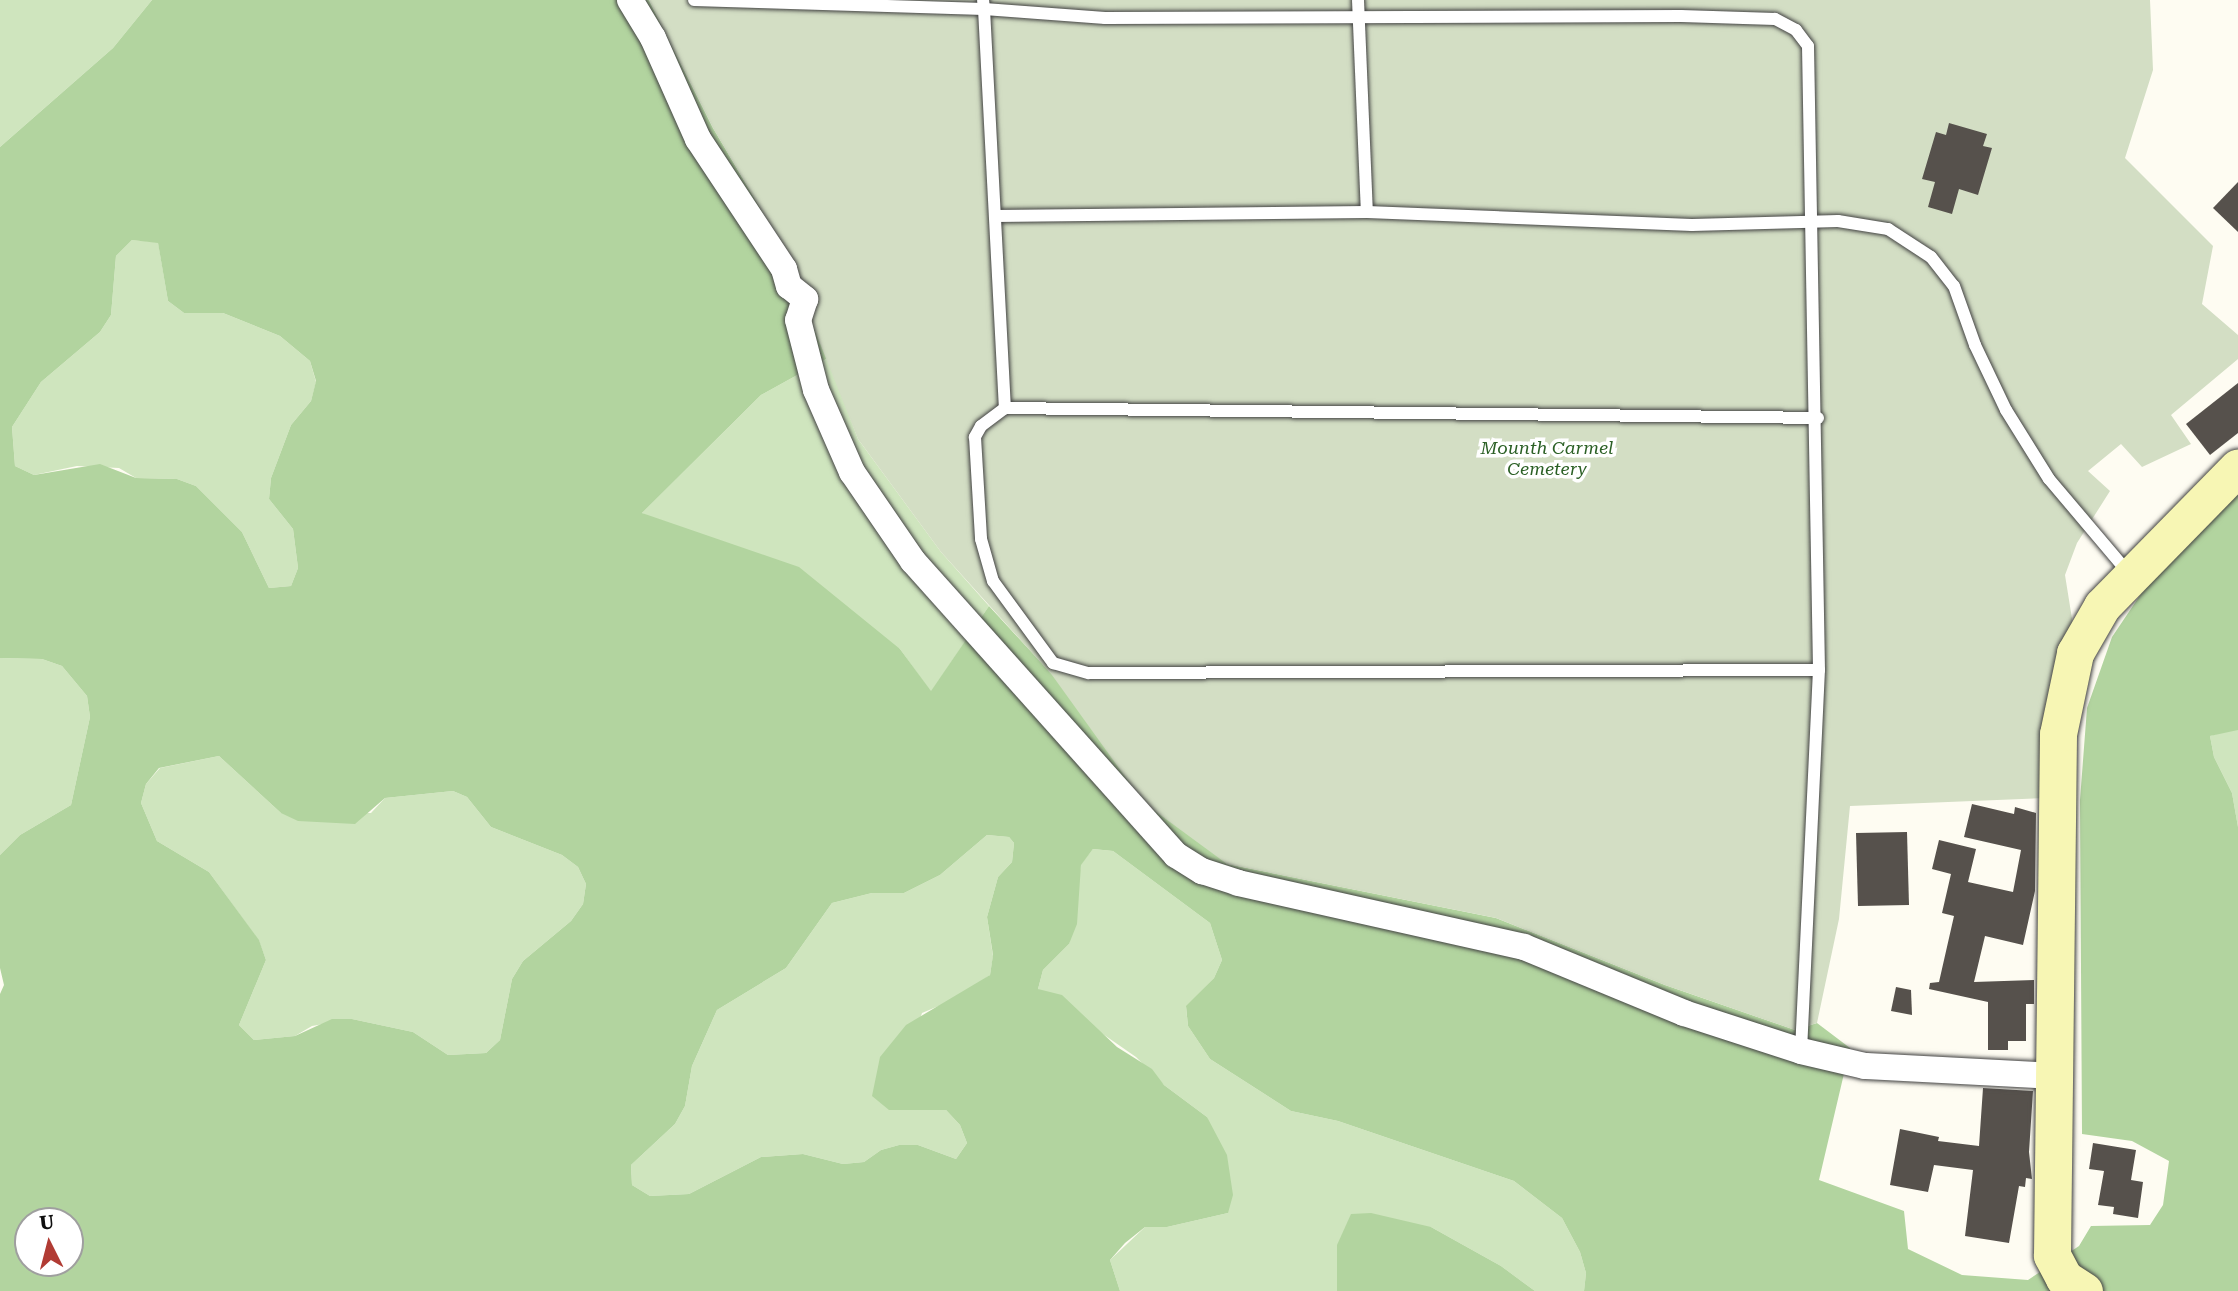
<!DOCTYPE html>
<html>
<head>
<meta charset="utf-8">
<style>
	body { margin:0 }
	#map { position:relative; width:2238px; height:1291px; overflow:hidden; background:#fefcf2; font-family:"Roboto Serif",serif }
	div>[style] { position:absolute }
	.green>* { inset:0; background:#cfe5be }
	.forest>* { inset:0; background:#b2d49f }
	.cemetery>* { inset:0; background:#d3dec4 }
	.building>* { inset:0; background:#56514c }
	.roads { filter:drop-shadow(0 0 2px #424242) drop-shadow(0 0 2px #424242) }
	.lane>* { height:12px; margin:-6px; padding:0 6px; transform-origin:6px; border-radius:6px; background:#fff }
	.street>* { height:26px; margin:-13px; padding:0 13px; transform-origin:13px; border-radius:13px; background:#fff }
	.secondary>* { height:37px; margin:-18.5px; padding:0 18.5px; transform-origin:18.5px; border-radius:18.5px; background:#f7f6b4 }
	span { translate:-50% -50%; white-space:nowrap; text-align:center; line-height:1.15; -webkit-text-stroke:7px #fff; paint-order:stroke }
	.park-label { font-size:18px; color:#2b6025; font-style:italic }
	.north { position:absolute; left:14px; top:1207px; width:70px; height:70px; box-sizing:border-box; background:#fff; border:2px solid #9f9f9f; border-radius:50%; rotate:354deg; font-size:19px; font-weight:700; line-height:28px; text-align:center; color:#0f0f0f }
	.north::after { content:''; display:block; margin:auto; width:24px; height:32px; background:#b13b34; clip-path:polygon(50% 0,100% 100%,50% 72%,0 100%) }
</style>
</head>
<body>
<div id="map">
	<div class="green">
		<i style="clip-path:polygon(0 0,152px 0,113px 48px,0 147px)"></i>
		<i style="clip-path:polygon(132px 240px,158px 242px,168px 301px,184px 313px,223px 313px,280px 336px,310px 361px,316px 382px,311px 401px,291px 425px,271px 478px,269px 499px,293px 529px,298px 568px,291px 586px,269px 588px,242px 532px,196px 486px,177px 479px,136px 478px,119px 468px,77px 466px,34px 475px,15px 466px,12px 427px,41px 382px,100px 332px,111px 315px,116px 256px)"></i>
		<i style="clip-path:polygon(828px 358px,858px 439px,941px 552px,989px 606px,931px 692px,900px 649px,642px 513px,761px 395px)"></i>
		<i style="clip-path:polygon(0 658px,42px 659px,62px 666px,87px 696px,90px 717px,71px 805px,20px 835px,0 855px)"></i>
		<i style="clip-path:polygon(2232px 729px,2238px 730px,2238px 827px,2232px 793px,2214px 757px,2210px 736px)"></i>
		<i style="clip-path:polygon(219px 756px,281px 813px,371px 813px,385px 798px,453px 791px,467px 797px,491px 827px,562px 855px,578px 867px,586px 884px,583px 904px,571px 921px,523px 961px,512px 979px,500px 1040px,486px 1053px,448px 1055px,413px 1032px,352px 1019px,312px 1026px,295px 1036px,254px 1040px,239px 1025px,266px 960px,259px 941px,209px 872px,157px 841px,141px 803px,146px 784px,160px 768px)"></i>
		<i style="clip-path:polygon(987px 835px,1009px 837px,1014px 843px,1012px 862px,998px 877px,987px 917px,993px 956px,990px 975px,960px 997px,922px 1013px,889px 1110px,946px 1110px,960px 1125px,967px 1143px,956px 1159px,918px 1145px,899px 1145px,881px 1150px,864px 1162px,843px 1164px,803px 1154px,761px 1157px,689px 1194px,650px 1196px,632px 1185px,631px 1165px,675px 1124px,685px 1106px,692px 1066px,717px 1010px,786px 968px,832px 903px,872px 893px,904px 893px,940px 875px)"></i>
		<i style="clip-path:polygon(1093px 849px,1113px 851px,1210px 923px,1222px 960px,1214px 978px,1186px 1007px,1188px 1026px,1210px 1059px,1291px 1111px,1338px 1121px,1514px 1181px,1562px 1218px,1580px 1252px,1586px 1273px,1584px 1291px,1535px 1291px,1501px 1266px,1431px 1227px,1338px 1245px,1337px 1291px,1120px 1291px,1110px 1260px,1145px 1227px,1167px 1227px,1228px 1213px,1207px 1117px,1164px 1085px,1136px 1057px,1038px 989px,1043px 970px,1069px 944px,1081px 864px)"></i>
	</div>
	<div class="forest">
		<i style="clip-path:polygon(evenodd,152px 0,649px 0,713px 128px,778px 238px,828px 358px,761px 395px,642px 513px,799px 567px,900px 649px,931px 691px,989px 606px,1227px 864px,1496px 918px,1665px 985px,1795px 1030px,1817px 1023px,1850px 1048px,1819px 1180px,1904px 1211px,1908px 1249px,1962px 1275px,2028px 1280px,2079px 1246px,2091px 1226px,2150px 1225px,2163px 1205px,2169px 1161px,2132px 1141px,2082px 1134px,2080px 800px,2087px 708px,2112px 637px,2151px 579px,2238px 489px,2238px 730px,2210px 736px,2214px 757px,2232px 793px,2238px 827px,2238px 1291px,1584px 1291px,1586px 1273px,1580px 1252px,1562px 1218px,1514px 1181px,1338px 1121px,1291px 1111px,1210px 1059px,1188px 1026px,1186px 1006px,1214px 978px,1222px 960px,1210px 923px,1113px 851px,1093px 849px,1081px 865px,1077px 924px,1069px 944px,1043px 970px,1038px 989px,1062px 995px,1117px 1047px,1152px 1069px,1164px 1085px,1207px 1117px,1227px 1155px,1233px 1195px,1228px 1213px,1167px 1227px,1145px 1227px,1125px 1243px,1110px 1260px,1120px 1291px,0 1291px,0 994px,4px 985px,0 968px,0 855px,20px 835px,71px 805px,90px 717px,87px 696px,62px 666px,42px 659px,0 658px,0 147px,113px 48px,152px 0,132px 240px,158px 243px,168px 301px,184px 313px,223px 313px,280px 336px,310px 361px,316px 381px,311px 401px,291px 425px,271px 478px,269px 499px,293px 529px,298px 568px,291px 586px,269px 588px,242px 532px,196px 486px,177px 479px,136px 478px,100px 464px,34px 475px,15px 466px,12px 427px,41px 382px,100px 332px,111px 315px,116px 256px,132px 240px,152px 0,219px 756px,281px 813px,298px 821px,355px 824px,385px 798px,453px 791px,467px 797px,491px 827px,562px 855px,578px 867px,586px 884px,583px 904px,571px 921px,523px 961px,512px 979px,500px 1040px,486px 1053px,448px 1055px,413px 1032px,352px 1019px,332px 1019px,295px 1036px,254px 1040px,239px 1025px,266px 960px,259px 940px,209px 872px,157px 841px,141px 803px,146px 784px,159px 768px,219px 756px,152px 0,987px 835px,1009px 837px,1014px 843px,1012px 862px,998px 877px,987px 917px,993px 955px,990px 975px,906px 1025px,880px 1057px,872px 1096px,889px 1110px,946px 1110px,960px 1125px,967px 1143px,956px 1159px,918px 1145px,899px 1145px,881px 1150px,864px 1162px,843px 1164px,803px 1154px,761px 1157px,689px 1194px,650px 1196px,632px 1185px,631px 1165px,675px 1124px,685px 1106px,692px 1066px,717px 1010px,786px 968px,832px 903px,872px 893px,904px 893px,940px 875px,987px 835px,152px 0,28px 1221px,70px 1221px,70px 1263px,28px 1263px,28px 1221px)"></i>
		<i style="clip-path:polygon(1371px 1213px,1431px 1227px,1501px 1266px,1535px 1291px,1337px 1291px,1337px 1245px,1351px 1214px)"></i>
	</div>
	<div class="cemetery">
		<i style="clip-path:polygon(649px 0,2150px 0,2153px 70px,2125px 158px,2213px 246px,2202px 304px,2238px 335px,2238px 359px,2171px 415px,2191px 444px,2142px 467px,2121px 444px,2088px 471px,2110px 491px,2077px 543px,2065px 575px,2073px 625px,2046px 798px,1850px 806px,1839px 919px,1817px 1023px,1795px 1030px,1665px 985px,1496px 918px,1227px 864px,1144px 803px,1052px 675px,941px 552px,858px 439px,778px 238px,713px 128px)"></i>
	</div>
	<div class="building">
		<i style="clip-path:polygon(1949px 123px,1987px 134px,1983px 146px,1992px 148px,1978px 195px,1959px 189px,1952px 214px,1928px 207px,1935px 182px,1922px 179px,1936px 132px,1946px 135px)"></i>
		<i style="clip-path:polygon(2238px 182px,2238px 232px,2213px 208px)"></i>
		<i style="clip-path:polygon(2238px 383px,2238px 433px,2210px 455px,2186px 424px)"></i>
		<i style="clip-path:polygon(1972px 804px,2014px 814px,2015px 807px,2036px 813px,2035px 891px,2023px 945px,1985px 936px,1974px 982px,2034px 980px,2034px 1004px,2026px 1004px,2026px 1041px,2008px 1041px,2008px 1050px,1988px 1050px,1988px 1002px,1929px 989px,1930px 983px,1939px 982px,1954px 916px,1942px 913px,1951px 874px,1932px 869px,1939px 840px,1976px 849px,1968px 882px,2013px 892px,2021px 850px,1964px 837px)"></i>
		<i style="clip-path:polygon(1907px 832px,1909px 905px,1858px 906px,1856px 833px)"></i>
		<i style="clip-path:polygon(1896px 987px,1911px 990px,1912px 1015px,1891px 1011px)"></i>
		<i style="clip-path:polygon(1983px 1088px,2033px 1091px,2029px 1152px,2032px 1179px,2026px 1178px,2025px 1187px,2019px 1186px,2009px 1243px,1965px 1236px,1973px 1170px,1934px 1165px,1928px 1192px,1890px 1185px,1900px 1129px,1939px 1137px,1938px 1141px,1979px 1146px)"></i>
		<i style="clip-path:polygon(2093px 1143px,2136px 1150px,2131px 1180px,2143px 1182px,2138px 1218px,2113px 1214px,2114px 1207px,2098px 1205px,2104px 1171px,2089px 1169px)"></i>
	</div>
	<div class="roads">
		<div class="lane">
			<i style="left:694px;top:0;width:290px;rotate:1.8deg"></i>
			<i style="left:984px;top:9px;width:9px;rotate:-96deg"></i>
			<i style="left:1358px;top:0;width:212px;rotate:87.6deg"></i>
			<i style="left:995px;top:216px;width:372px;rotate:-0.6deg"></i>
			<i style="left:1367px;top:212px;width:325px;rotate:2.3deg"></i>
			<i style="left:1692px;top:225px;width:146px;rotate:-1.6deg"></i>
			<i style="left:1838px;top:221px;width:51px;rotate:9.1deg"></i>
			<i style="left:1888px;top:229px;width:51px;rotate:33.1deg"></i>
			<i style="left:1931px;top:257px;width:37px;rotate:52deg"></i>
			<i style="left:1954px;top:286px;width:63px;rotate:70.4deg"></i>
			<i style="left:1975px;top:345px;width:72px;rotate:64.5deg"></i>
			<i style="left:2006px;top:410px;width:81px;rotate:58.1deg"></i>
			<i style="left:2049px;top:479px;width:126px;rotate:49.8deg"></i>
			<i style="left:1005px;top:408px;width:813px;rotate:0.7deg"></i>
			<i style="left:1801px;top:1051px;width:381px;rotate:-87.3deg"></i>
			<i style="left:1819px;top:670px;width:624px;rotate:-91.01deg"></i>
			<i style="left:1808px;top:46px;width:20px;rotate:-127deg"></i>
			<i style="left:1796px;top:30px;width:24px;rotate:-152deg"></i>
			<i style="left:1775px;top:19px;width:94px;rotate:-178.2deg"></i>
			<i style="left:1681px;top:16px;width:576px;rotate:179.8deg"></i>
			<i style="left:1105px;top:18px;width:121px;rotate:-175.7deg"></i>
			<i style="left:984px;top:9px;width:400px;rotate:87deg"></i>
			<i style="left:1005px;top:408px;width:30px;rotate:143deg"></i>
			<i style="left:981px;top:426px;width:13px;rotate:119deg"></i>
			<i style="left:975px;top:437px;width:102px;rotate:86.6deg"></i>
			<i style="left:981px;top:539px;width:44px;rotate:74.1deg"></i>
			<i style="left:993px;top:581px;width:102px;rotate:53.8deg"></i>
			<i style="left:1053px;top:663px;width:37px;rotate:16deg"></i>
			<i style="left:1089px;top:673px;width:730px;rotate:-0.24deg"></i>
		</div>
		<div class="street">
			<i style="left:630px;top:0;width:44px;rotate:58.8deg"></i>
			<i style="left:653px;top:38px;width:111px;rotate:66deg"></i>
			<i style="left:698px;top:139px;width:156px;rotate:56.5deg"></i>
			<i style="left:784px;top:269px;width:18px;rotate:74deg"></i>
			<i style="left:789px;top:286px;width:21px;rotate:39deg"></i>
			<i style="left:805px;top:299px;width:22px;rotate:108deg"></i>
			<i style="left:798px;top:320px;width:72px;rotate:75.6deg"></i>
			<i style="left:816px;top:390px;width:90px;rotate:66.3deg"></i>
			<i style="left:852px;top:472px;width:108px;rotate:55.6deg"></i>
			<i style="left:913px;top:561px;width:394px;rotate:48.2deg"></i>
			<i style="left:1176px;top:855px;width:31px;rotate:32deg"></i>
			<i style="left:1202px;top:871px;width:38px;rotate:18deg"></i>
			<i style="left:1238px;top:883px;width:293px;rotate:12.6deg"></i>
			<i style="left:1524px;top:947px;width:173px;rotate:22.4deg"></i>
			<i style="left:1684px;top:1013px;width:123px;rotate:18deg"></i>
			<i style="left:1801px;top:1051px;width:66px;rotate:13.2deg"></i>
			<i style="left:1865px;top:1066px;width:192px;rotate:3deg"></i>
		</div>
		<div class="secondary">
			<i style="left:2084px;top:1291px;width:24px;rotate:-147deg"></i>
			<i style="left:2064px;top:1278px;width:26px;rotate:-118deg"></i>
			<i style="left:2052px;top:1255px;width:521px;rotate:-89.34deg"></i>
			<i style="left:2058px;top:734px;width:83px;rotate:-78.1deg"></i>
			<i style="left:2075px;top:653px;width:54px;rotate:-60.1deg"></i>
			<i style="left:2102px;top:606px;width:194px;rotate:-45.6deg"></i>
		</div>
	</div>
	<div class="park-label">
		<span style="left:1547px;top:459px">Mounth Carmel<br>Cemetery</span>
	</div>
	<div class="north">U</div>
</div>
</body>
</html>
